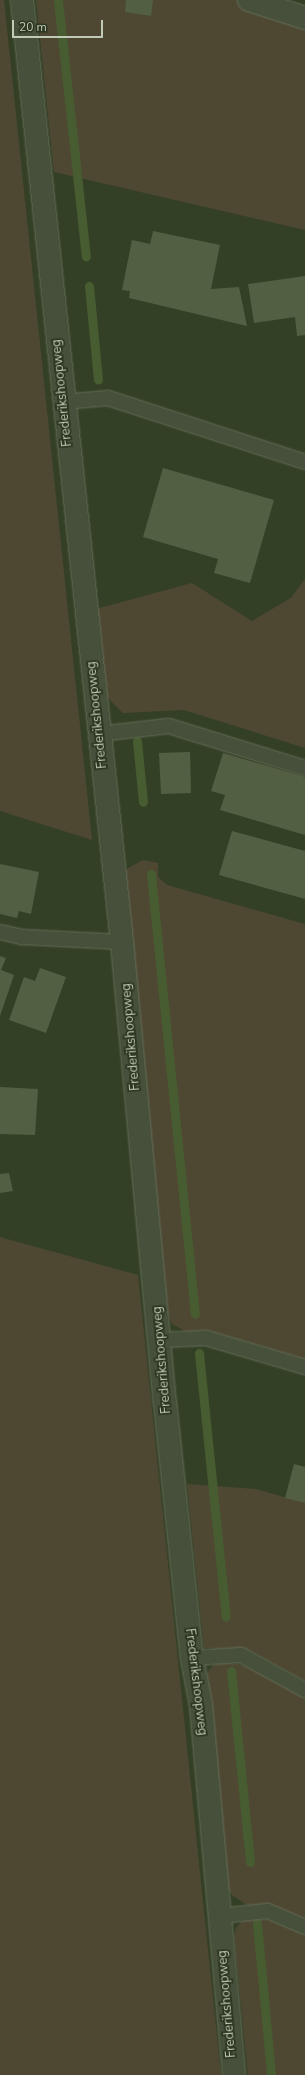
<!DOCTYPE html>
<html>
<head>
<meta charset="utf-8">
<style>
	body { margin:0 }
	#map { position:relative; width:305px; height:2075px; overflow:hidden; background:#344026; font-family:"Nunito Sans",sans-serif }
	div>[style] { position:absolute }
	.green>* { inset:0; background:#4e4832 }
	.stream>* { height:9px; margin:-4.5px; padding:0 4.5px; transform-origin:4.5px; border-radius:4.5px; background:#485c31 }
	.building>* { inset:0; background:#535f42 }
	.roads { filter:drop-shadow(0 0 1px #636d58) drop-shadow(0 0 1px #636d58) }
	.service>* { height:14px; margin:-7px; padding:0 7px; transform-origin:7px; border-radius:7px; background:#46503a }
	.minor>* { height:22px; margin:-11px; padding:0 11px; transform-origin:11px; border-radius:11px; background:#46503a }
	span { translate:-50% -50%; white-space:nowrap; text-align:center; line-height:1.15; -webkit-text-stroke:3.5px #2b351f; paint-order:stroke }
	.street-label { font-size:13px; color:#c0cab7 }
	.scale { position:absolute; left:12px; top:20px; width:91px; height:18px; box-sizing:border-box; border:2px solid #c0cab7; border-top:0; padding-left:5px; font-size:12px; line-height:14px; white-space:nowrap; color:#c0cab7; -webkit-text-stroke:3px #2b351f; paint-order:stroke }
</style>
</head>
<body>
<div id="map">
	<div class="green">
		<i style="clip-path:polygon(0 0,4px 0,92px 840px,0 811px)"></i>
		<i style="clip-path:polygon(36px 0,257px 0,305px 15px,305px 230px,54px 172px)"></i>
		<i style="clip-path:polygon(305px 579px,305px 748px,184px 710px,123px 713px,107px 697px,96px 609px,192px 583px,252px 621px,291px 598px)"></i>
		<i style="clip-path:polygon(143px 860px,158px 863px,158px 877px,167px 885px,305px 924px,305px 1359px,205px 1330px,187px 1332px,172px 1324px,168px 1315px,123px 871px)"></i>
		<i style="clip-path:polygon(0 1237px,138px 1275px,221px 2075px,0 2075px)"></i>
		<i style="clip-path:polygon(187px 1484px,256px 1489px,305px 1503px,305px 1681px,249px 1650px,204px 1648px)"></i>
		<i style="clip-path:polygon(225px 1662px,248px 1666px,305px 1697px,305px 1920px,269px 1904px,248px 1906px,232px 1895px,227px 1887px,207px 1673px,213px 1665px)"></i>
		<i style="clip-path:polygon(268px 1919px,305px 1934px,305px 2075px,248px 2075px,234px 1936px,236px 1928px,243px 1920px)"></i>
	</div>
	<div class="stream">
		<i style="left:58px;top:0;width:258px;rotate:83.8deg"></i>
		<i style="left:89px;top:286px;width:94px;rotate:84.5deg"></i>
		<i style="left:137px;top:741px;width:61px;rotate:84.4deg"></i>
		<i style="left:151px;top:874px;width:442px;rotate:84.3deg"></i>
		<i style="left:199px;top:1353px;width:265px;rotate:84.2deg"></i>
		<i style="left:231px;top:1671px;width:192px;rotate:84.3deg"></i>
		<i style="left:257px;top:1923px;width:152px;rotate:84.7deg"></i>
	</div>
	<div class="building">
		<i style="clip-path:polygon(126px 0,153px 0,151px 16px,125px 12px)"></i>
		<i style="clip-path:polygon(153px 231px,220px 245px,211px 289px,239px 287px,247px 326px,129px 298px,130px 291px,122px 290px,132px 240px,150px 244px)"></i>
		<i style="clip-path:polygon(305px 276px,305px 335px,297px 336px,295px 317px,254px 323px,248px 284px)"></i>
		<i style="clip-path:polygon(163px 468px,274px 500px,250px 583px,214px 573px,218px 559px,143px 537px)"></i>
		<i style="clip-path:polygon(190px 752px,191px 793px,161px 794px,159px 753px)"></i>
		<i style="clip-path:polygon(223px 753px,305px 777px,305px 835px,220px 810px,225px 795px,211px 791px)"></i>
		<i style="clip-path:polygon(232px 831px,305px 851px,305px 899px,219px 875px)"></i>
		<i style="clip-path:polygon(0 864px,39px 872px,31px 914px,19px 911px,17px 918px,0 914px)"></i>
		<i style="clip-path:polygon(0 956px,6px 958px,1px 970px,14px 975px,0 1016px)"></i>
		<i style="clip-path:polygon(40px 968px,66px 977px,46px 1033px,9px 1020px,24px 977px,35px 981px)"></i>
		<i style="clip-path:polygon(0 1087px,38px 1089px,35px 1135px,0 1134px)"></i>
		<i style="clip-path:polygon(9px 1173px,13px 1191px,0 1193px,0 1174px)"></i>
		<i style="clip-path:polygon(294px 1464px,305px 1467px,305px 1503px,285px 1498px)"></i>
	</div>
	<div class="roads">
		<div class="service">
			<i style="left:63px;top:402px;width:45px;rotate:-5.1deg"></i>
			<i style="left:108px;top:398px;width:207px;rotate:18deg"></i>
			<i style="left:99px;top:734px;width:70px;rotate:-6.5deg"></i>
			<i style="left:169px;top:726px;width:142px;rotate:17.2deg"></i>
			<i style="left:0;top:932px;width:23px;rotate:13deg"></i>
			<i style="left:22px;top:937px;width:100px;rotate:2.9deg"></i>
			<i style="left:160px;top:1340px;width:46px;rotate:-2.5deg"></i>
			<i style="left:206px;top:1338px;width:103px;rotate:16.3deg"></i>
			<i style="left:192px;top:1658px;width:49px;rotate:-3.5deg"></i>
			<i style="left:241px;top:1655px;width:73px;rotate:28.7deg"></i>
			<i style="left:219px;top:1916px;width:49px;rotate:-5.8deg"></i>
			<i style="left:268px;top:1911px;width:40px;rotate:23.4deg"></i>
		</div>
		<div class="minor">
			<i style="left:22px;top:0;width:947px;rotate:83.94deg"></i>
			<i style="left:122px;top:942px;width:462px;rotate:84.7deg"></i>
			<i style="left:165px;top:1402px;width:257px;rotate:84deg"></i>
			<i style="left:192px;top:1658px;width:48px;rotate:79.2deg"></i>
			<i style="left:201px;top:1705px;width:371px;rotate:84.9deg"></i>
			<i style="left:249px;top:0;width:59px;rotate:17.8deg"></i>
		</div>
	</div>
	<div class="street-label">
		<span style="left:62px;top:393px;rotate:-96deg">Frederikshoopweg</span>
		<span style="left:97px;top:715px;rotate:-96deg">Frederikshoopweg</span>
		<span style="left:131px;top:1037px;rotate:-95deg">Frederikshoopweg</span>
		<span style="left:162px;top:1360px;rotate:-95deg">Frederikshoopweg</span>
		<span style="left:196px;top:1682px;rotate:83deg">Frederikshoopweg</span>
		<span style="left:227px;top:2004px;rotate:-95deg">Frederikshoopweg</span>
	</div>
	<div class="scale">20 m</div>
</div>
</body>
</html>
